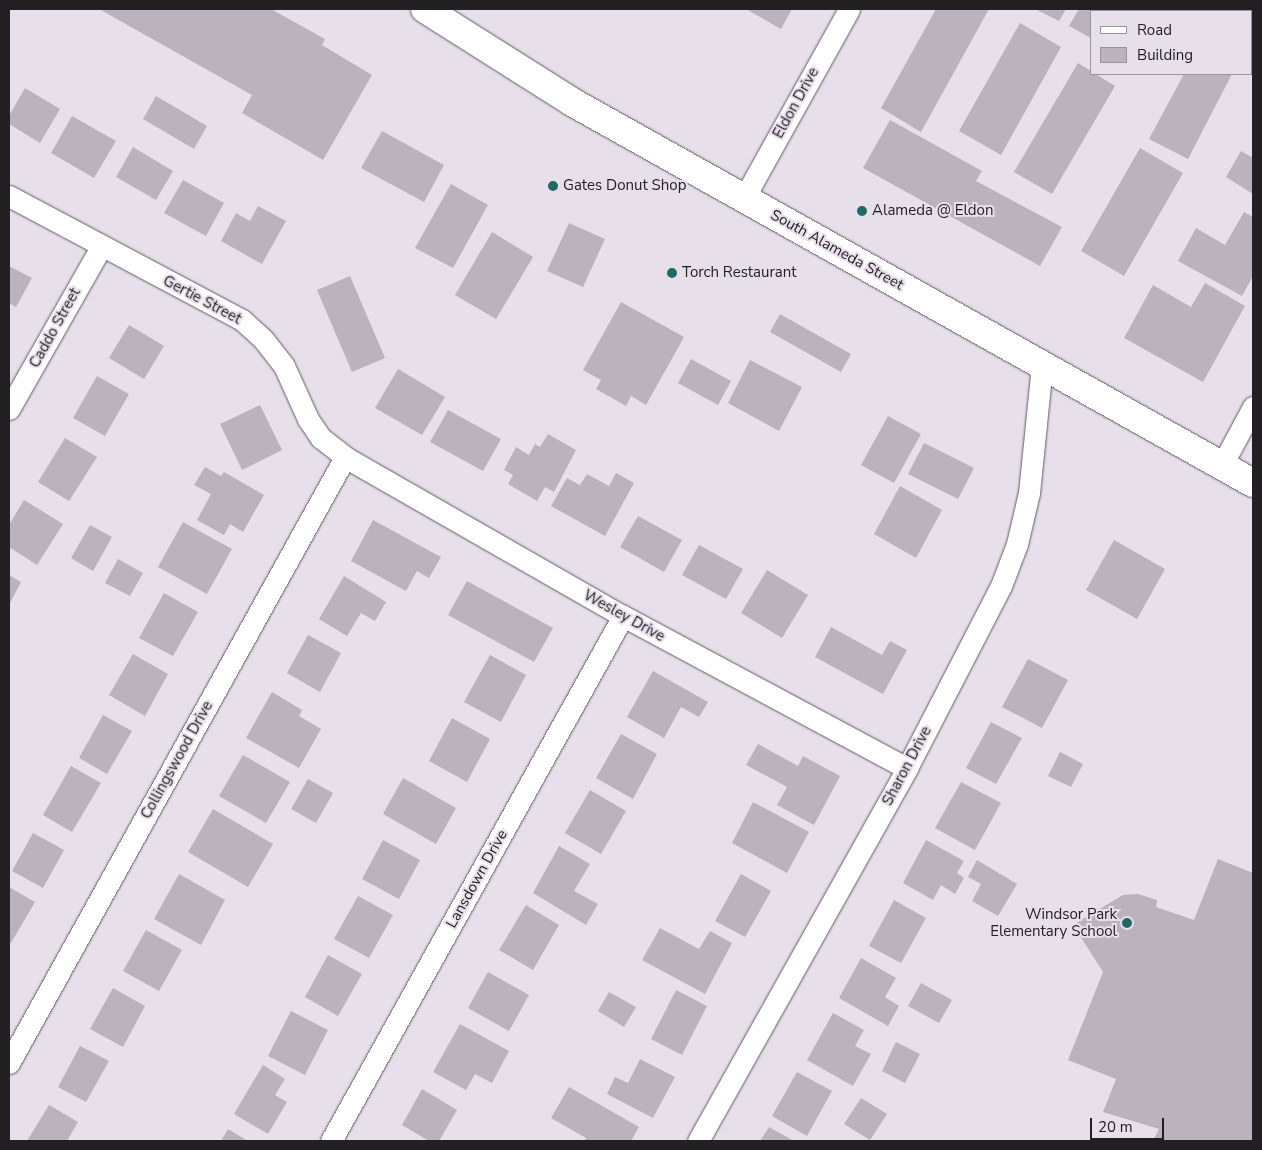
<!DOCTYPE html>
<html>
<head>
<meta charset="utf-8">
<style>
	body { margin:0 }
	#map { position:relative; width:1262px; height:1150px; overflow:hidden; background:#e7dfea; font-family:"Nunito Sans",sans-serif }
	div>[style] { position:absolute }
	.building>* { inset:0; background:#bab3bd }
	.roads { filter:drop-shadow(0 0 1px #615a64) drop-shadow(0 0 1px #615a64) }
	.street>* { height:21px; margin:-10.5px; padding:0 10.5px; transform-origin:10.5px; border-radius:10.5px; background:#fff }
	.secondary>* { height:28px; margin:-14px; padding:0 14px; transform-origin:14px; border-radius:14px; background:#fff }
	.dots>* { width:14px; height:14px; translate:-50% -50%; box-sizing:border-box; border:2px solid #e7dfea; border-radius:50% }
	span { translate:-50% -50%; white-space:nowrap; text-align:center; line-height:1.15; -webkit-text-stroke:4px #e7dfea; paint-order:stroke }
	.street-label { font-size:15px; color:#232024 }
	.poi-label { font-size:15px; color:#232024 }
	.left { translate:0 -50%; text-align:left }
	.right { translate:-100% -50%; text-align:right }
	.frame { position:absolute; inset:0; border:10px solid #232024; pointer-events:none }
	.legend { position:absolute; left:1090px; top:10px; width:162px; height:65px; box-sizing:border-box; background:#e7dfea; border:1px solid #99939b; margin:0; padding:6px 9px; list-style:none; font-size:15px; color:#232024 }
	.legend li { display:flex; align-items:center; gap:10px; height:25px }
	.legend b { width:25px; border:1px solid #99939b }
	.scale { position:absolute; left:1090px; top:1118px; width:74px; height:22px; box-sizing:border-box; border:2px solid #232024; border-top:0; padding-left:6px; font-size:15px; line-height:18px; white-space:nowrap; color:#232024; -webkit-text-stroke:4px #e7dfea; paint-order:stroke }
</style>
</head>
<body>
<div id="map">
	<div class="building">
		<i style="clip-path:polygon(99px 9px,271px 9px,325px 39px,322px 45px,372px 75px,323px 160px,242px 113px,252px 95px)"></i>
		<i style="clip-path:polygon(746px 9px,792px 9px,781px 29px)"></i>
		<i style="clip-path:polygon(936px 9px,989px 9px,921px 132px,881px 108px)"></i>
		<i style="clip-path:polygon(1035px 9px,1066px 9px,1059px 21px)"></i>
		<i style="clip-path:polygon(1079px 9px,1137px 9px,1141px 11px,1091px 11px,1091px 38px,1069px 26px)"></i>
		<i style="clip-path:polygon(1020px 23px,1061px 47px,1001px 155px,959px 131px)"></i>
		<i style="clip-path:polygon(1078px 63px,1115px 86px,1052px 194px,1014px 172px)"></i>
		<i style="clip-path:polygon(1184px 74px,1232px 74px,1188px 159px,1149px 139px)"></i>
		<i style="clip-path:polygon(25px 88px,60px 109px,40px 143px,9px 124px,9px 116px)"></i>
		<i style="clip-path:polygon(156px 96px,207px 126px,194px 149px,143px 119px)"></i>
		<i style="clip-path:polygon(72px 116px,116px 141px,94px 178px,51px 153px)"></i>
		<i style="clip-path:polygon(890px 120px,982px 171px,976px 181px,1062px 227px,1040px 266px,863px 168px)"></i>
		<i style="clip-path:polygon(382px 131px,444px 165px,424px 202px,361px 168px)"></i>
		<i style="clip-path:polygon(133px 147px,173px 171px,156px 200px,116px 177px)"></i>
		<i style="clip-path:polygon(1140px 148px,1183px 173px,1124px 276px,1081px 251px)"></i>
		<i style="clip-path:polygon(1241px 151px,1253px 158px,1253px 194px,1226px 177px)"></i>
		<i style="clip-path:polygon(183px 180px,224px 203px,206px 236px,164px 213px)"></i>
		<i style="clip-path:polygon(451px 184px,488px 205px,453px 268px,415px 248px)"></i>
		<i style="clip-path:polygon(258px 206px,286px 221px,262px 264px,221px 241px,236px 213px,250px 221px)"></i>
		<i style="clip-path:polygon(1244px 212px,1253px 217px,1253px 276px,1242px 296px,1178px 261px,1196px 228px,1225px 245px)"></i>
		<i style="clip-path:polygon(569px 223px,605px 239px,583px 287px,547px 271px)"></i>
		<i style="clip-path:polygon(492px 232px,533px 257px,496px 319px,455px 295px)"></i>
		<i style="clip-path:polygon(9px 266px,32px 278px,16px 307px,9px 303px)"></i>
		<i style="clip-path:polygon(350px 276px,385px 358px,352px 372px,317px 290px)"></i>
		<i style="clip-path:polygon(1205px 283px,1245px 306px,1203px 382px,1124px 338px,1153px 285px,1191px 307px)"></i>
		<i style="clip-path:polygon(621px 302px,684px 337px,646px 405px,631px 396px,626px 406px,596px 389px,601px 380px,583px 370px)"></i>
		<i style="clip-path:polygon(780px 314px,851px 354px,841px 372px,770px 332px)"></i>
		<i style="clip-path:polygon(129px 325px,164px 346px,144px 379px,109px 358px)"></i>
		<i style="clip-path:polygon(691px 359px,731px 381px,718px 405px,678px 383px)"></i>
		<i style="clip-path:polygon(750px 360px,802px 387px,779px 431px,728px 403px)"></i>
		<i style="clip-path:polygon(398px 369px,445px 397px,422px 435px,375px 408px)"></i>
		<i style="clip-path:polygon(97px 376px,129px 394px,105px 436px,73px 418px)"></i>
		<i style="clip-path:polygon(260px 405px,282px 450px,242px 470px,220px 424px)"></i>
		<i style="clip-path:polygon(448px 410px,501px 439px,483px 471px,430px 442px)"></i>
		<i style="clip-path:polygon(888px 416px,921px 434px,894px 483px,861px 465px)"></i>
		<i style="clip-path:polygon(548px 434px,576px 450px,554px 492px,545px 487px,537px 501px,508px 484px,513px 475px,504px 470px,516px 447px,529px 455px,535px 444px,540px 447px)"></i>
		<i style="clip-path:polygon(65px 438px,97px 457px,69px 501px,38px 482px)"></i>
		<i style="clip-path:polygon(924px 443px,974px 468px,958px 499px,908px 474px)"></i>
		<i style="clip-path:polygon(205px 467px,221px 476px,224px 472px,264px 495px,243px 532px,230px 524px,224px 535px,197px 520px,211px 494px,194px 485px)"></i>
		<i style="clip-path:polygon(616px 473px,634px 483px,605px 536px,551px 506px,567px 478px,580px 485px,587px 474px,609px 486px)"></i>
		<i style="clip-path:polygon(900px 486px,942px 510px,916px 558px,874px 534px)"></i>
		<i style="clip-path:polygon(24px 500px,63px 524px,37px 565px,9px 547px,9px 525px)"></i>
		<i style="clip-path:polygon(638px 516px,682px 540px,664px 572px,620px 547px)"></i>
		<i style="clip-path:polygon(373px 520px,441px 557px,429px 578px,417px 571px,406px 591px,351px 561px)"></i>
		<i style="clip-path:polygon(183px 522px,232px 549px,207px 594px,158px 567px)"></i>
		<i style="clip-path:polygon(90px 525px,112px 537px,93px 571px,71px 558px)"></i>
		<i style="clip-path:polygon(1114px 540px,1165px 569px,1137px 619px,1086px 590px)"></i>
		<i style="clip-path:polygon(699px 545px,743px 569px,726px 599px,682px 575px)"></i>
		<i style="clip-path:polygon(118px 559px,143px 573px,130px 596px,105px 583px)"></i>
		<i style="clip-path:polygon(767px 570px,808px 595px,782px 638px,741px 613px)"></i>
		<i style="clip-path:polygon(9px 575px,21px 582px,9px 605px)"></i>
		<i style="clip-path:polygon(344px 576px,386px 602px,375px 621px,361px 613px,347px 636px,319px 619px)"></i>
		<i style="clip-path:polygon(467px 581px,553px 628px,534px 662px,448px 615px)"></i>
		<i style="clip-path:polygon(164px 593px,198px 612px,173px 656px,139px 638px)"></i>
		<i style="clip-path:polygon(831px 627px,882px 655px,890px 641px,907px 650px,883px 694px,815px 657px)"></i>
		<i style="clip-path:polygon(308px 635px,341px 653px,320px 692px,287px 673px)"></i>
		<i style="clip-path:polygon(133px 654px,168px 674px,145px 716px,109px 695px)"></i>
		<i style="clip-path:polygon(490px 655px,526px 675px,501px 722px,464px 702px)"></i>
		<i style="clip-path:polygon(1028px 659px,1068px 680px,1042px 728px,1002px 707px)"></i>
		<i style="clip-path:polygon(653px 671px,708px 702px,699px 717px,681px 707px,664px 738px,627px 717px)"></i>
		<i style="clip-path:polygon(272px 692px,302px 710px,299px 716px,321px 729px,299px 768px,246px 738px)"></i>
		<i style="clip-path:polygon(103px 715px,132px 731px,107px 774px,79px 758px)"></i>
		<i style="clip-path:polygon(452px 718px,490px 739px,467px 782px,429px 761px)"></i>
		<i style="clip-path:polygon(991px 722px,1022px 738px,996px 784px,966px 768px)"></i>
		<i style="clip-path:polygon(621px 734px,657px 754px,633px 799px,596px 778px)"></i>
		<i style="clip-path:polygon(758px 744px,798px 766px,803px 756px,840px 776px,814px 825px,777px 805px,787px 787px,746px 765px)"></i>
		<i style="clip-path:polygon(1060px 752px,1083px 764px,1071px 787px,1048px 776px)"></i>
		<i style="clip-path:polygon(243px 755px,290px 782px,266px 823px,219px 796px)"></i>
		<i style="clip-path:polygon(71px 766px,101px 783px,72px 832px,43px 815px)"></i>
		<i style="clip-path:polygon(403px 778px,456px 808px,436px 844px,383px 814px)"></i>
		<i style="clip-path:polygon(308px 779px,333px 793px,316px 823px,291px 809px)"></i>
		<i style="clip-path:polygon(961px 782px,1001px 803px,975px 850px,935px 828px)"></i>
		<i style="clip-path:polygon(590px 790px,626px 811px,601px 854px,565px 833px)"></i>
		<i style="clip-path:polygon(753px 802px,809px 832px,787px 873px,732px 843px)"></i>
		<i style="clip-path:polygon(213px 809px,273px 844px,248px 887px,188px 852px)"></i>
		<i style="clip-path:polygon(33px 833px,64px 850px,43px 888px,12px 871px)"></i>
		<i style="clip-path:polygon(383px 840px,420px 860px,399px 899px,362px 879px)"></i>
		<i style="clip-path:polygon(926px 840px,964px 861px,957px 873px,964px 878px,955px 894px,941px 885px,933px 900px,903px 883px)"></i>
		<i style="clip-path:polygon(559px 846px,590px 864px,574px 891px,598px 904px,586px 925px,533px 893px)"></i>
		<i style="clip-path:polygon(1218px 859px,1253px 873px,1253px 1141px,1160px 1141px,1154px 1139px,1159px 1129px,1103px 1112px,1116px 1079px,1068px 1060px,1103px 972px,1073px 925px,1123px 895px,1138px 894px,1157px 900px,1156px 907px,1194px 920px)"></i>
		<i style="clip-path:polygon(977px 860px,1017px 884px,998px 916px,972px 901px,981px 884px,968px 877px)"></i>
		<i style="clip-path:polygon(179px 874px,225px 900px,201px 945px,154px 919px)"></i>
		<i style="clip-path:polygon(741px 874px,771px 891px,745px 937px,715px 921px)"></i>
		<i style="clip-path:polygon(9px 887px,35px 902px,11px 943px,9px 941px)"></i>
		<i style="clip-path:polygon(358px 896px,393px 915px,369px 958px,334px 939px)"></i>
		<i style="clip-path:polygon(894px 900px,926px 918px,901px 963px,869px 946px)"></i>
		<i style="clip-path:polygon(526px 905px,559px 925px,533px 970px,499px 950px)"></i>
		<i style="clip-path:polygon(660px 928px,699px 949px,710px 931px,732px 943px,705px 994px,642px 960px)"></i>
		<i style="clip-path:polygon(146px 930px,182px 950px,159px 991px,123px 971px)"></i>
		<i style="clip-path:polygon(328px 955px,362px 974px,338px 1016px,305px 997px)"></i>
		<i style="clip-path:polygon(861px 958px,896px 978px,885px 997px,899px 1006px,888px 1026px,839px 998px)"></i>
		<i style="clip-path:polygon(488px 972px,529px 995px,509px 1031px,468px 1008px)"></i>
		<i style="clip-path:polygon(921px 983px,952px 1000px,939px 1023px,908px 1006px)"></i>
		<i style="clip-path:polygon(113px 988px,145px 1006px,123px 1047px,90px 1029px)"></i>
		<i style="clip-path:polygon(676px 990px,707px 1006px,682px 1055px,651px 1039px)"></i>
		<i style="clip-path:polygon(609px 992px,636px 1007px,624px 1027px,598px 1011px)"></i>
		<i style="clip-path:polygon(291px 1011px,328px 1030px,305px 1075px,268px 1056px)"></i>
		<i style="clip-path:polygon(833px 1013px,864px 1030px,855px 1046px,871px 1054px,853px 1086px,807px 1060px)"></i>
		<i style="clip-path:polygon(460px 1024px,509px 1051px,492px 1083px,475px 1074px,466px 1090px,433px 1072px)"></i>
		<i style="clip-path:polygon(896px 1042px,920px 1054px,905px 1083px,882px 1071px)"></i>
		<i style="clip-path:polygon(80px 1046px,109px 1061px,86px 1102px,58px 1087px)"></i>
		<i style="clip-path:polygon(640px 1059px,675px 1077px,653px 1118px,607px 1094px,615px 1077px,628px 1083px)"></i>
		<i style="clip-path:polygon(263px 1065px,285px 1079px,275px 1095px,287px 1102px,268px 1134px,234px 1114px)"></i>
		<i style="clip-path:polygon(797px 1072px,832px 1091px,807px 1136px,772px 1116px)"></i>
		<i style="clip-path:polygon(569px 1087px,639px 1127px,631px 1141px,584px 1141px,586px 1138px,551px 1118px)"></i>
		<i style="clip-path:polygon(422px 1089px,457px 1110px,439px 1141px,429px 1141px,402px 1125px)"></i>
		<i style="clip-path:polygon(861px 1098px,887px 1114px,870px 1140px,844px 1124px)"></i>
		<i style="clip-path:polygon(49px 1105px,78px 1122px,67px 1141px,27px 1141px)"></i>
		<i style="clip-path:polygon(769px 1127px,794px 1141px,760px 1141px)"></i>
		<i style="clip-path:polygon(228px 1129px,248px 1141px,221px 1141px)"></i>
	</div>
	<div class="roads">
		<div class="street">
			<i style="left:9px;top:196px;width:264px;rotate:28deg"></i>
			<i style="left:242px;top:320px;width:28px;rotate:42deg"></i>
			<i style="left:263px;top:339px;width:34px;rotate:52deg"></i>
			<i style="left:284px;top:366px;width:58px;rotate:65.6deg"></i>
			<i style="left:308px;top:419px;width:23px;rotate:56deg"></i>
			<i style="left:321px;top:438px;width:31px;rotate:38deg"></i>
			<i style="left:345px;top:457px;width:320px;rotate:29.8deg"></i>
			<i style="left:623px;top:616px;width:322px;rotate:28.2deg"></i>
			<i style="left:744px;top:198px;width:216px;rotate:-60.9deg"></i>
			<i style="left:9px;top:409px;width:186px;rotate:-60.4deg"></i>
			<i style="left:1222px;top:465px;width:66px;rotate:-61.9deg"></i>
			<i style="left:9px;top:1063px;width:693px;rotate:-60.99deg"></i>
			<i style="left:331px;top:1141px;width:601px;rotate:-60.92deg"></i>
			<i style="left:698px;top:1141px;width:428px;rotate:-60.7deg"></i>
			<i style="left:907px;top:768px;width:205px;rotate:-62.7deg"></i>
			<i style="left:1001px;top:586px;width:45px;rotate:-69.1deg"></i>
			<i style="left:1017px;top:544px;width:52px;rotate:-76.8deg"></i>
			<i style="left:1029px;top:493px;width:129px;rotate:-84.2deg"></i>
		</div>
		<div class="secondary">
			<i style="left:425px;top:9px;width:174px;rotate:32.3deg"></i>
			<i style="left:572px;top:102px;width:780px;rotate:29.23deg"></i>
		</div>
	</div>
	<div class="dots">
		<i style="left:553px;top:186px;background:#206a65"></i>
		<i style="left:862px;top:211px;background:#206a65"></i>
		<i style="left:672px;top:273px;background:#206a65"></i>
		<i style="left:1127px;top:923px;background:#206a65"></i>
	</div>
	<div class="street-label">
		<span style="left:796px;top:103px;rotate:-61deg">Eldon Drive</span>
		<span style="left:837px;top:250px;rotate:29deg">South Alameda Street</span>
		<span style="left:202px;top:300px;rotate:28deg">Gertie Street</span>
		<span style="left:55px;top:328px;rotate:-61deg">Caddo Street</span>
		<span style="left:624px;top:616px;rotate:29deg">Wesley Drive</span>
		<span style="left:177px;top:760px;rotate:-61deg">Collingswood Drive</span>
		<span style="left:907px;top:766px;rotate:-62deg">Sharon Drive</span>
		<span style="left:477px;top:879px;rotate:-61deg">Lansdown Drive</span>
	</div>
	<div class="poi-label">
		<span class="left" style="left:563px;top:186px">Gates Donut Shop</span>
		<span class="left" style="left:872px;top:211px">Alameda @ Eldon</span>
		<span class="left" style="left:682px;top:273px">Torch Restaurant</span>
		<span class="right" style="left:1117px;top:923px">Windsor Park<br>Elementary School</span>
	</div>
	<div class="frame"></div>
	<ul class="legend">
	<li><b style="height:6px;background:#fff"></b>Road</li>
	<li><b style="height:14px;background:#bab3bd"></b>Building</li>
	</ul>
	<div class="scale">20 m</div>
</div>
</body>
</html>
